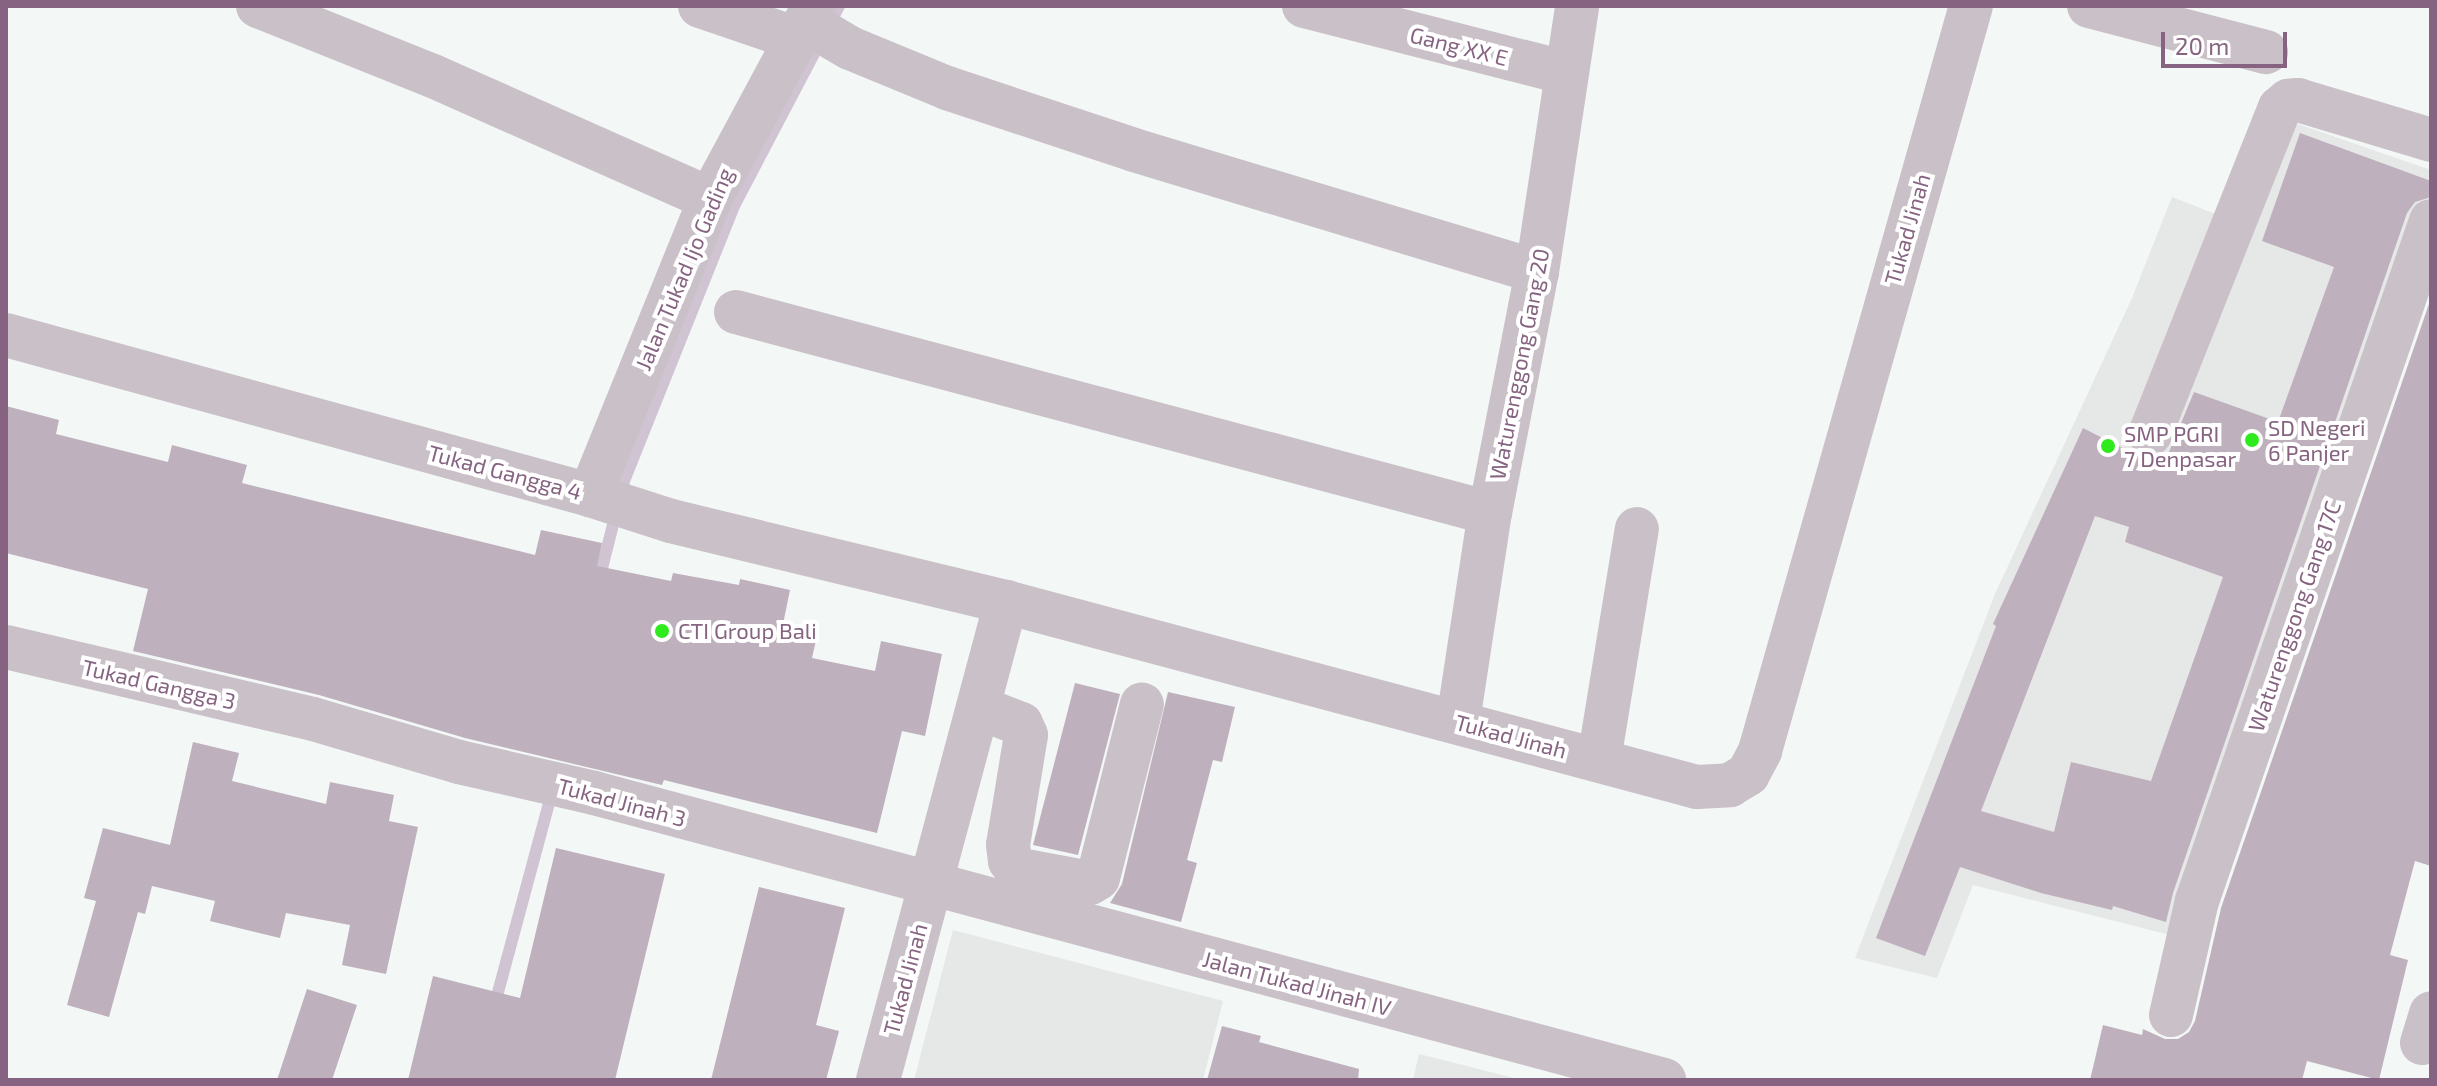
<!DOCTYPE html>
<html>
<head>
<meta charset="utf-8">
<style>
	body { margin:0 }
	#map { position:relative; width:2437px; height:1086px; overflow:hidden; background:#f3f7f6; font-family:"Exo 2",sans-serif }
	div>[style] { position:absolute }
	.built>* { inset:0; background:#e6e7e7 }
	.stream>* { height:12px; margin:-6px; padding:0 6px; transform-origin:6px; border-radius:6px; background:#d1c4d2 }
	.building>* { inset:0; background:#beb1bd }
	.minor>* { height:44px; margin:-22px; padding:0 22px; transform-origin:22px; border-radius:22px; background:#cac1c8 }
	.dots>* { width:22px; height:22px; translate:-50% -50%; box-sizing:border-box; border:4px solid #fff; border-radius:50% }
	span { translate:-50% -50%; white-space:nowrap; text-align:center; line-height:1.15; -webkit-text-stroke:8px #fff; paint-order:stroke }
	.street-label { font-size:22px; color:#866481 }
	.poi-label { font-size:22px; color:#866481 }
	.left { translate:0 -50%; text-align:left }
	.frame { position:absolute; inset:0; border:8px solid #866481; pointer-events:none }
	.scale { position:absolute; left:2161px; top:32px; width:126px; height:36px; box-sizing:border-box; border:4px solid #866481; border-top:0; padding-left:10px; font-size:24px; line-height:28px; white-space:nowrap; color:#866481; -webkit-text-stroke:6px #fff; paint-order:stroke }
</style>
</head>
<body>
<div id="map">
	<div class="built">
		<i style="clip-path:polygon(2292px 122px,2431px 170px,2431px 210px,2174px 936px,1973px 885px,1937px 978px,1855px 958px,1995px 594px,2132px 298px,2172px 197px,2249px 227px)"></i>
		<i style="clip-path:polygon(953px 930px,1223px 1001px,1203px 1080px,914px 1080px)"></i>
		<i style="clip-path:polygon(1419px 1054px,1522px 1080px,1413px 1080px)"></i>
	</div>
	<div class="stream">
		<i style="left:599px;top:580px;width:102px;rotate:-75.8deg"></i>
		<i style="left:624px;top:481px;width:296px;rotate:-68.2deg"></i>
		<i style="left:734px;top:206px;width:226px;rotate:-62.3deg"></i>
		<i style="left:494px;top:1007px;width:226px;rotate:-74.9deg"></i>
	</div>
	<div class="building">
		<i style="clip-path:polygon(evenodd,2300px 133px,2431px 181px,2431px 197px,2415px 202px,2407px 213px,2173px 893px,2166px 922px,2113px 906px,2112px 910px,2041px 893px,1960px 867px,1925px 956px,1876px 938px,1996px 626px,1993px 624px,2083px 428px,2140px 457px,2164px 464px,2194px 392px,2278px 422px,2334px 267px,2262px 241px,2300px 133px,2095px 516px,2129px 527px,2125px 542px,2223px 577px,2151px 781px,2071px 762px,2054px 832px,1981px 811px,2095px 516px)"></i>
		<i style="clip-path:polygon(2431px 298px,2431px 866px,2415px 861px,2390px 955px,2408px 960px,2379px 1080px,2307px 1061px,2302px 1080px,2090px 1080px,2103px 1025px,2142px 1035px,2143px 1029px,2165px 1039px,2178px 1039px,2189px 1032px,2195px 1021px,2221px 908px)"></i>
		<i style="clip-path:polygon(6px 406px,59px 420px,56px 434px,168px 462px,172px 445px,247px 465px,242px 483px,535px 555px,541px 530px,602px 543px,597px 566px,671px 581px,673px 573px,739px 585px,740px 579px,790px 590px,782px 629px,817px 636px,812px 658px,875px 671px,881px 641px,942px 654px,925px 736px,902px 731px,877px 833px,664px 780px,662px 785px,465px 738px,319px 695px,133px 651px,148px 589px,6px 553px)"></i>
		<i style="clip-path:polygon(1075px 683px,1120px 694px,1078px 855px,1033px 845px)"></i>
		<i style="clip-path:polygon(1168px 692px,1235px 707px,1222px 762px,1213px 760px,1187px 860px,1197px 863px,1181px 922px,1110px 903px,1122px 884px)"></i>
		<i style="clip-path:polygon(193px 742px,239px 753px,232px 781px,326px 804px,330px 782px,394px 795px,389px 821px,418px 827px,386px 974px,342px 965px,350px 925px,286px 913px,280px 938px,210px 921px,215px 901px,152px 886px,145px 914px,138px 912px,109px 1017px,67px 1005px,96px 901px,84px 898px,103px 828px,170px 845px)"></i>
		<i style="clip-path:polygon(556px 848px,665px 874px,615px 1080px,408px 1080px,433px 976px,520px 998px)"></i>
		<i style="clip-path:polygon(759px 887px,845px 908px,816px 1025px,839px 1031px,826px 1080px,711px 1080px)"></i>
		<i style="clip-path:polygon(307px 989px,357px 1005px,332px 1080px,277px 1080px)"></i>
		<i style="clip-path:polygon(1222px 1026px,1261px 1036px,1259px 1042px,1359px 1069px,1358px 1080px,1207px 1080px)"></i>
	</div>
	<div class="minor">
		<i style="left:258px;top:6px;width:188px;rotate:21.8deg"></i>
		<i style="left:433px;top:76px;width:303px;rotate:23.9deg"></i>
		<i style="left:700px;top:6px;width:102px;rotate:18.8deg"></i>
		<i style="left:1304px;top:6px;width:270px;rotate:14.3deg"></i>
		<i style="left:2089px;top:6px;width:183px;rotate:14.6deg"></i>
		<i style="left:806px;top:22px;width:51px;rotate:30.6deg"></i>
		<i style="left:850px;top:48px;width:105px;rotate:22.4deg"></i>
		<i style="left:947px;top:88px;width:197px;rotate:18.3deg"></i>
		<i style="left:1134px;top:150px;width:421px;rotate:16.8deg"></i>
		<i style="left:736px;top:312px;width:780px;rotate:14.93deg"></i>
		<i style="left:6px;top:335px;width:606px;rotate:15.32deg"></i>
		<i style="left:590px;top:495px;width:85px;rotate:17.8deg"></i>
		<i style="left:671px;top:521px;width:345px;rotate:13.6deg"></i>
		<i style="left:1006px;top:602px;width:715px;rotate:14.99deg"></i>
		<i style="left:1697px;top:787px;width:33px;rotate:-3deg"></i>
		<i style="left:1730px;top:785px;width:21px;rotate:-31deg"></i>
		<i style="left:1748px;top:774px;width:26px;rotate:-62deg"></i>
		<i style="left:1760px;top:751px;width:774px;rotate:-74.19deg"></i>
		<i style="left:2150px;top:434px;width:351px;rotate:-68.3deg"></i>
		<i style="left:2280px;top:108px;width:11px;rotate:-41deg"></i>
		<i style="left:2288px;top:101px;width:10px;rotate:-6deg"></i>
		<i style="left:2298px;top:100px;width:139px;rotate:16.7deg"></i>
		<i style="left:590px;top:495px;width:319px;rotate:-67.9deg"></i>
		<i style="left:710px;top:199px;width:219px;rotate:-61.7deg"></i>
		<i style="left:6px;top:647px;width:315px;rotate:13.2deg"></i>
		<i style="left:313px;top:719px;width:152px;rotate:16.4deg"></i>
		<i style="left:459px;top:762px;width:139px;rotate:12.9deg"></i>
		<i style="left:594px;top:793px;width:1108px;rotate:15.01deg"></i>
		<i style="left:980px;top:708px;width:44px;rotate:21.3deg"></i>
		<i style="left:1021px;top:724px;width:12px;rotate:66deg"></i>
		<i style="left:1026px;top:735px;width:111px;rotate:99.3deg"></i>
		<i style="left:1008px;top:845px;width:16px;rotate:83deg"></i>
		<i style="left:1010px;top:861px;width:10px;rotate:53deg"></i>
		<i style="left:1016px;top:869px;width:75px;rotate:10.7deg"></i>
		<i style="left:1090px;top:883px;width:9px;rotate:-32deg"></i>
		<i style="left:1098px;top:878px;width:179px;rotate:-75.8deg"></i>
		<i style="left:1458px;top:721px;width:210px;rotate:-81.3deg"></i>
		<i style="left:1490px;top:513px;width:246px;rotate:-79deg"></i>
		<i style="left:1537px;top:272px;width:269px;rotate:-81.4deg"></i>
		<i style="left:1599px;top:760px;width:234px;rotate:-80.7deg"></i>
		<i style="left:2171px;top:1015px;width:117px;rotate:-77.2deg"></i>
		<i style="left:2197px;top:901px;width:719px;rotate:-71.01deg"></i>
		<i style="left:2422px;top:1043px;width:31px;rotate:-73deg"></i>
		<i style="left:878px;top:1080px;width:495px;rotate:-75deg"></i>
	</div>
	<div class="dots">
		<i style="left:2252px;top:440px;background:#2feb1e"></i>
		<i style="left:2108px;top:446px;background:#2feb1e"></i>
		<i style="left:662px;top:631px;background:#2feb1e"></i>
	</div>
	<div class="street-label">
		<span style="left:1459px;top:46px;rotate:14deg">Gang XX E</span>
		<span style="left:1907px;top:229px;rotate:-74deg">Tukad Jinah</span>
		<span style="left:684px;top:269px;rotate:-67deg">Jalan Tukad Ijo Gading</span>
		<span style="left:1519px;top:364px;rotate:-79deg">Waturenggong Gang 20</span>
		<span style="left:505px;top:472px;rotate:15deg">Tukad Gangga 4</span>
		<span style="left:2294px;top:616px;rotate:-71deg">Waturenggong Gang 17C</span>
		<span style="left:159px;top:684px;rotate:13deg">Tukad Gangga 3</span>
		<span style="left:1511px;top:736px;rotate:15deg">Tukad Jinah</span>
		<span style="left:622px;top:802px;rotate:15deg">Tukad Jinah 3</span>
		<span style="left:905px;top:979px;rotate:-75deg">Tukad Jinah</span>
		<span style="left:1297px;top:983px;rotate:15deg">Jalan Tukad Jinah IV</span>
	</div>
	<div class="poi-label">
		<span class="left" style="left:2268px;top:440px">SD Negeri<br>6 Panjer</span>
		<span class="left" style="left:2124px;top:446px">SMP PGRI<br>7 Denpasar</span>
		<span class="left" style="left:678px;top:631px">CTI Group Bali</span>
	</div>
	<div class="frame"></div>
	<div class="scale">20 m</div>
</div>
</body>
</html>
